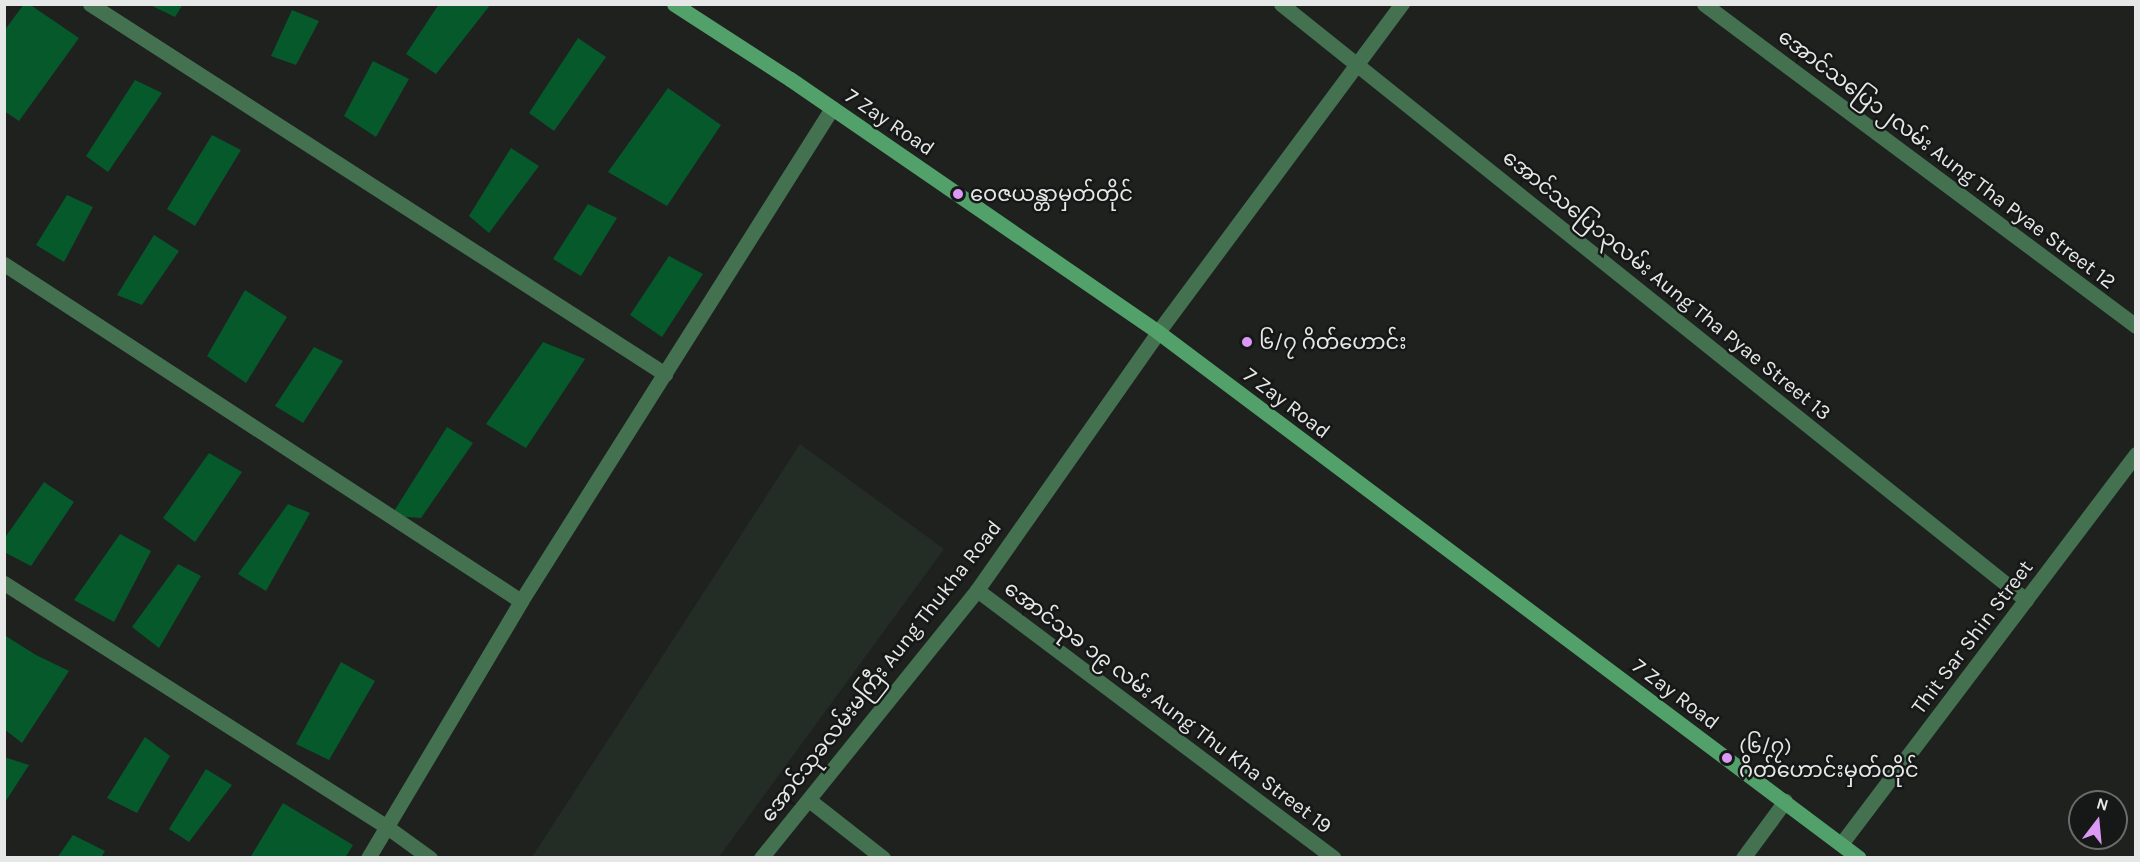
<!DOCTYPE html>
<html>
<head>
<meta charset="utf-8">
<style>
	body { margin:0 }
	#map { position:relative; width:2140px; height:862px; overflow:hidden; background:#1f211f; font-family:Karla,"Noto Sans Myanmar",sans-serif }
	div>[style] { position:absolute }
	.built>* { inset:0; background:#242c26 }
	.building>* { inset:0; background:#05592b }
	.street>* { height:15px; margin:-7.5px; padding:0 7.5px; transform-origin:7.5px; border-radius:7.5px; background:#447250 }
	.secondary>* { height:15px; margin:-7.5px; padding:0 7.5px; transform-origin:7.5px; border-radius:7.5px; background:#53a16a }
	.dots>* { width:16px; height:16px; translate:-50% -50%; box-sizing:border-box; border:3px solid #151816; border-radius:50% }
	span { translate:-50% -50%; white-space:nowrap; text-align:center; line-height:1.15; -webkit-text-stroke:5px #151816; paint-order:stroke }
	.street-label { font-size:21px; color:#e6e8e7 }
	.poi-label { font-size:21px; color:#e6e8e7 }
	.left { translate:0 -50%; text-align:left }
	.frame { position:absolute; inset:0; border:6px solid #e6e8e7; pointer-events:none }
	.north { position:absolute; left:2068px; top:790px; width:60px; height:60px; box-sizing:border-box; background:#151816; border:2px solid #696b6a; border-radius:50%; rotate:16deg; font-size:16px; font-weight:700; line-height:24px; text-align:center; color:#e6e8e7 }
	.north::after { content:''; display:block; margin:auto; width:21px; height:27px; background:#db99f5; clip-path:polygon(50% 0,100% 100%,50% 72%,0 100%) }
</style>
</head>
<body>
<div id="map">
	<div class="built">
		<i style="clip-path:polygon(800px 444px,944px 549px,719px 857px,532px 857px)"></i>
	</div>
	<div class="building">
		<i style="clip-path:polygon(24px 4px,29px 4px,79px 38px,19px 121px,4px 111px,4px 31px)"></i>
		<i style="clip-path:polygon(148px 4px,183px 4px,175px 17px)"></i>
		<i style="clip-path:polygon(439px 4px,491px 4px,436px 74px,406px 54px)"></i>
		<i style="clip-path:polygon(292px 10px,319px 21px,296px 65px,271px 56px)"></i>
		<i style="clip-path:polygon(578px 38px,606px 57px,554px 131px,529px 113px)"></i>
		<i style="clip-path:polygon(373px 61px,409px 79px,376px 137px,344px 116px)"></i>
		<i style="clip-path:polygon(135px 80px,162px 93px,108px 172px,86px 156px)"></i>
		<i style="clip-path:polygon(668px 88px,721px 125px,667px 206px,608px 172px)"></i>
		<i style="clip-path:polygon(212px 135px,241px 150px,195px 226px,167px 209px)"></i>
		<i style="clip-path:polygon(511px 148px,539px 166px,489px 233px,469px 216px)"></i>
		<i style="clip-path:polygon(67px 195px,93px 207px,64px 262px,36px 245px)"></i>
		<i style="clip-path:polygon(588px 204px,617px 218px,581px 276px,553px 259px)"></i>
		<i style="clip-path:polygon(154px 235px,179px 251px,142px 305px,117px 295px)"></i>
		<i style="clip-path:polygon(669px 256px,703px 274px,662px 337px,630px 315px)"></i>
		<i style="clip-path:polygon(245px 290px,287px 317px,246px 383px,207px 356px)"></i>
		<i style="clip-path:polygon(543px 342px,585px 359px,526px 448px,486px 424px)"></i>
		<i style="clip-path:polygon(314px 347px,343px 361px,303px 423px,275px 406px)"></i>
		<i style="clip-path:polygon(447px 427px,473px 443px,421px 518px,391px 516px)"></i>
		<i style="clip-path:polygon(209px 453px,242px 472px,195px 542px,163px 518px)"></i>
		<i style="clip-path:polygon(44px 482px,74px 502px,31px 566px,4px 552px,4px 539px)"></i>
		<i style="clip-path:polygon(288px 504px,310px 513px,266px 591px,238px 574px)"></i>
		<i style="clip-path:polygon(120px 534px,151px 551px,114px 622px,74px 600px)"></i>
		<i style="clip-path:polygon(178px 564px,201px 576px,159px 648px,132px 627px)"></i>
		<i style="clip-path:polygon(4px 635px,36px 655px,69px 671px,22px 743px,4px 729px)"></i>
		<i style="clip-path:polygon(341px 662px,375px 681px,329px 760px,296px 744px)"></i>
		<i style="clip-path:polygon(145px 737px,170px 756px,137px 813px,107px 798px)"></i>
		<i style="clip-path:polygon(4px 757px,29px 765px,4px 804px)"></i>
		<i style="clip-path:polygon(206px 769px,232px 785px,189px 842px,169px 829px)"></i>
		<i style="clip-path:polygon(283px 803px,353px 845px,345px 858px,250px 858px)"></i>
		<i style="clip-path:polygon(73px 835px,105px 851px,101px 858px,57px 858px)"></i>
	</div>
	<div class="street">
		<i style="left:90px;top:4px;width:684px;rotate:32.76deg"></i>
		<i style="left:1281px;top:4px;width:954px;rotate:38.66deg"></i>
		<i style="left:1704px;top:4px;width:539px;rotate:36.7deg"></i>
		<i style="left:4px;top:264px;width:617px;rotate:33.1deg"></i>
		<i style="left:4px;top:583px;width:454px;rotate:32.5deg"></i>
		<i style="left:387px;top:827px;width:53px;rotate:35.8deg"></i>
		<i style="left:977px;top:590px;width:446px;rotate:36.9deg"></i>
		<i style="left:809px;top:800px;width:94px;rotate:38.1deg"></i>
		<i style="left:1841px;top:844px;width:489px;rotate:-52.9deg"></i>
		<i style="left:368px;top:858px;width:299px;rotate:-59.2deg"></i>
		<i style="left:521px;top:601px;width:583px;rotate:-57.75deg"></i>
		<i style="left:761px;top:858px;width:344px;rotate:-51.1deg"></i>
		<i style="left:977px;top:590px;width:315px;rotate:-54.9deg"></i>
		<i style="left:1158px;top:332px;width:409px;rotate:-53.4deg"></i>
		<i style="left:1743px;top:858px;width:71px;rotate:-53.6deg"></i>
	</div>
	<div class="secondary">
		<i style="left:674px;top:4px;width:138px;rotate:32.9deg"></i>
		<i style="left:790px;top:79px;width:447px;rotate:34.5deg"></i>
		<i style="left:1158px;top:332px;width:876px;rotate:36.88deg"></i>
	</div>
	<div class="dots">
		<i style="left:958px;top:194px;background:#db99f5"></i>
		<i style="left:1247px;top:342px;background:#db99f5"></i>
		<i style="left:1727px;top:758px;background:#db99f5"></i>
	</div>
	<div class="street-label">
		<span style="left:890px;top:122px;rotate:34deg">7 Zay Road</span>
		<span style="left:1947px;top:159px;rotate:37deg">အောင်သပြေ၁၂လမ်း Aung Tha Pyae Street 12</span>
		<span style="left:1667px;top:285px;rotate:39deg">အောင်သပြေ၁၃လမ်း Aung Tha Pyae Street 13</span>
		<span style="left:1287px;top:403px;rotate:37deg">7 Zay Road</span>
		<span style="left:1972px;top:637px;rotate:-53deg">Thit Sar Shin Street</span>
		<span style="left:881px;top:671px;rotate:-52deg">အောင်သုခလမ်းမကြီး Aung Thukha Road</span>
		<span style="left:1676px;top:694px;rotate:37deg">7 Zay Road</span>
		<span style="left:1168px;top:707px;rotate:37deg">အောင်သုခ ၁၉ လမ်း Aung Thu Kha Street 19</span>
	</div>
	<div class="poi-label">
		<span class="left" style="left:970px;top:194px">ဝေဇယန္တာမှတ်တိုင်</span>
		<span class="left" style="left:1259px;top:342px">၆/၇ ဂိတ်ဟောင်း</span>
		<span class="left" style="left:1739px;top:758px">(၆/၇)<br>ဂိတ်ဟောင်းမှတ်တိုင်</span>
	</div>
	<div class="frame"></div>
	<div class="north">N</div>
</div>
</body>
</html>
